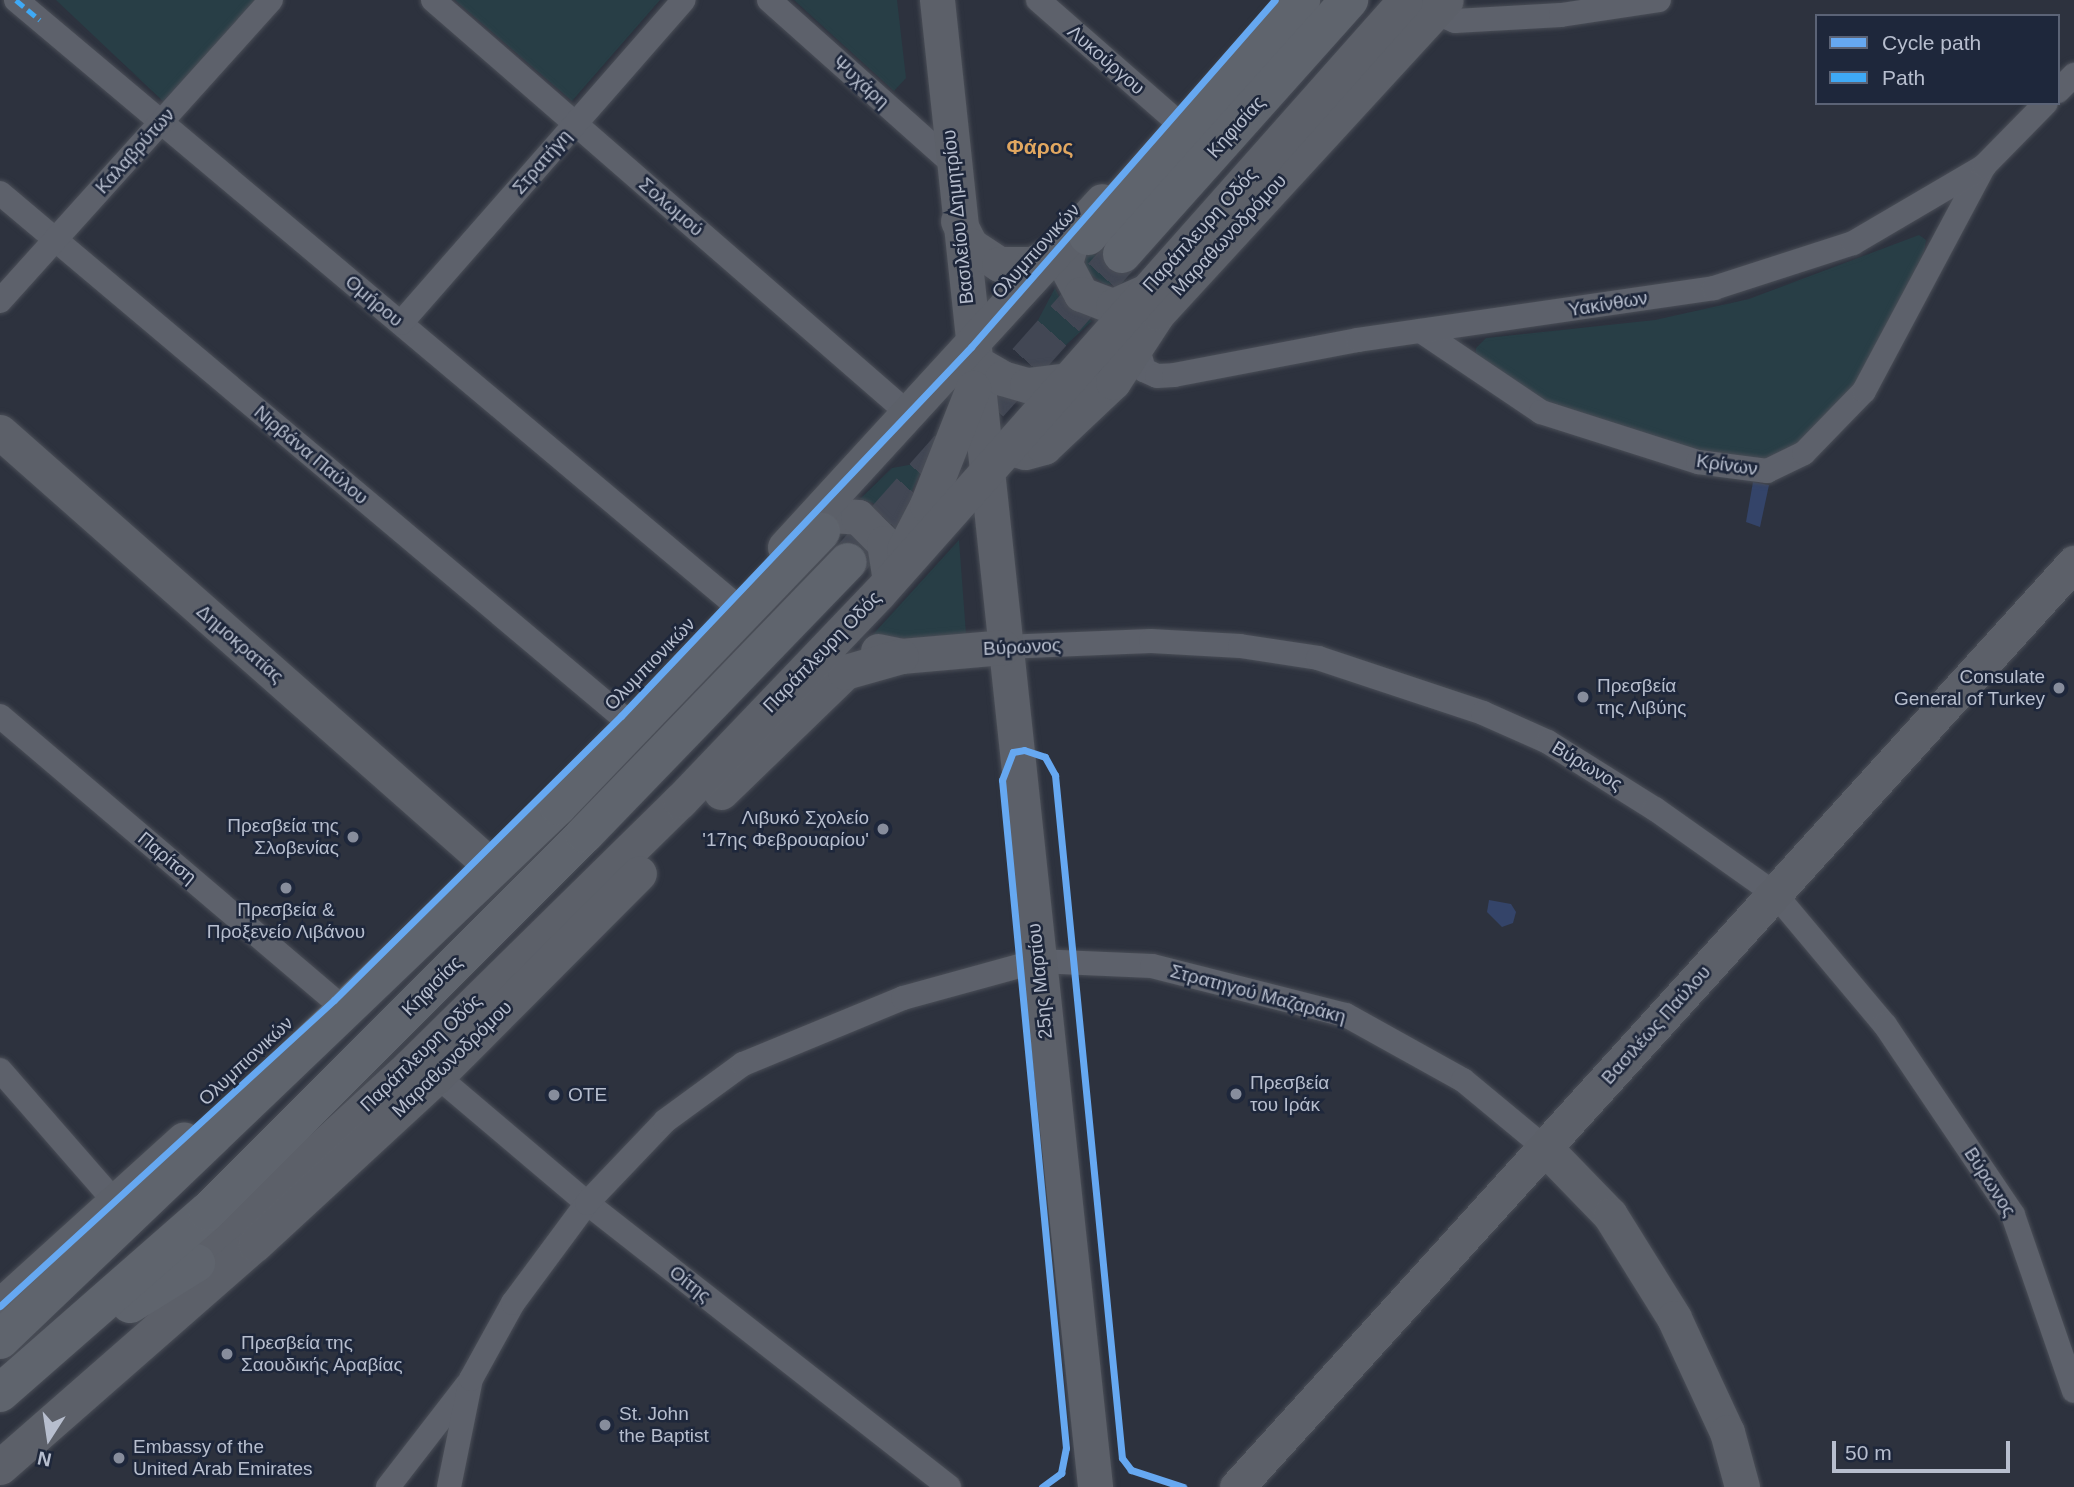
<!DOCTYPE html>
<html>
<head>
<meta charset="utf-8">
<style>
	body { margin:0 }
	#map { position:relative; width:2074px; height:1487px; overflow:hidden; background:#2d323e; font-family:Helvetica,sans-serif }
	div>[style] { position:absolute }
	.green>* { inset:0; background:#283e46 }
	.water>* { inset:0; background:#344469 }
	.primary-tunnel>* { height:38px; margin-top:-19px; transform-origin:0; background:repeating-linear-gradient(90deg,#424754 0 38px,transparent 0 57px) }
	.roads { filter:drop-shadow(0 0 2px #4a4e57) drop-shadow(0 0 2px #4a4e57) }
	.street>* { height:24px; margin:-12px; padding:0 12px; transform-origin:12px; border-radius:12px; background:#5d616b }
	.secondary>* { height:35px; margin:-17.5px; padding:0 17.5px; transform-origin:17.5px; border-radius:17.5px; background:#5c6069 }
	.primary>* { height:38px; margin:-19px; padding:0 19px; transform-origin:19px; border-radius:19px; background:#5f646d }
	.quiet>* { height:5px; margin-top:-2.5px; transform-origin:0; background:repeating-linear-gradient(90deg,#3fa9f5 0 10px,transparent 0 15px) }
	.cycleway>* { height:7px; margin:-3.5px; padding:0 3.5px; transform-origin:3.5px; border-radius:3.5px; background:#66a8f1 }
	.dots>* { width:19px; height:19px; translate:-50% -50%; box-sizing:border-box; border:4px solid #1e273b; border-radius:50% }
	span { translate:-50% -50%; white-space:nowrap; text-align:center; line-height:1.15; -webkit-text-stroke:5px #1e273b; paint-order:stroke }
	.street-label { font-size:19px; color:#b7bece }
	.poi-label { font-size:19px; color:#b7bece }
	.right { translate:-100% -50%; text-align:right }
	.left { translate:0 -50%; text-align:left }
	.neighbourhood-label { font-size:21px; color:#e1a760; font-weight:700 }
	.legend { position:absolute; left:1815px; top:14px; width:245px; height:91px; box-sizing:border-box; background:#1e273b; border:2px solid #5b6376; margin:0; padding:9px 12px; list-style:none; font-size:21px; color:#b7bece }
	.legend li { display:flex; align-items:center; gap:14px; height:35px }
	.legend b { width:35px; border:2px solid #5b6376 }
	.north { position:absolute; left:14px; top:1403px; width:70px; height:70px; -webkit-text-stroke:5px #1e273b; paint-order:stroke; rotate:192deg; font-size:19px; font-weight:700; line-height:28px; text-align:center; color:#b7bece }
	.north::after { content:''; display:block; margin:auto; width:24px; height:32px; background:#b7bece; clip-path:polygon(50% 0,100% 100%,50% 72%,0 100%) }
	.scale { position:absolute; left:1832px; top:1441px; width:178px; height:32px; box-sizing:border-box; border:4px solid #b7bece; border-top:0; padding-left:9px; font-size:21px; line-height:24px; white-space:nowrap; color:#b7bece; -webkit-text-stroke:5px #1e273b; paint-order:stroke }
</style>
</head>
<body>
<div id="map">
	<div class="green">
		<i style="clip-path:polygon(56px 0,262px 0,167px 105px)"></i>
		<i style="clip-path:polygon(455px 0,660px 0,572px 101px)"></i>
		<i style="clip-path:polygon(794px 0,897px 0,906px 78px,894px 91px)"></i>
		<i style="clip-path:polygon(1919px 235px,1926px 240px,1924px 252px,1861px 377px,1805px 441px,1759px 461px,1715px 457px,1572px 414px,1520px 391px,1476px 357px,1476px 348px,1486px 338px,1655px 320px,1749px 299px)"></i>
		<i style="clip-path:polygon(1086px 247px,1125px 282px,1106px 285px,1085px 271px)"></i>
		<i style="clip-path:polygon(1055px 288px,1064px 307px,1092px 321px,1053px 357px,1019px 356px)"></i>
		<i style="clip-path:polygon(925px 462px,896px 526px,873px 503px,860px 499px,892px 468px)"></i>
		<i style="clip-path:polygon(959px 540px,966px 634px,867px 641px)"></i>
	</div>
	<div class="water">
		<i style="clip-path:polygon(1753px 482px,1769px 485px,1760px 527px,1746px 522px)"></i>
		<i style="clip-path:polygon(1489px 900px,1511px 904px,1516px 912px,1513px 923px,1502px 927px,1487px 912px)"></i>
	</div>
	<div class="primary-tunnel">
		<i style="left:989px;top:404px;width:200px;rotate:-48.4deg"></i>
		<i style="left:848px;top:562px;width:155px;rotate:-48.4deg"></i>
	</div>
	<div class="roads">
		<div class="street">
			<i style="left:16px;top:0;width:935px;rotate:40.06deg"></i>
			<i style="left:433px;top:0;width:631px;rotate:41.02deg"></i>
			<i style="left:769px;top:0;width:245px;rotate:41.7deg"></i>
			<i style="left:1038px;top:0;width:181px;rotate:41.2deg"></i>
			<i style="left:1435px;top:12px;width:22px;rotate:24deg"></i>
			<i style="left:1455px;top:21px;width:106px;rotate:-3.2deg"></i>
			<i style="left:1561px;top:15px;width:99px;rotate:-8.7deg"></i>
			<i style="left:2058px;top:91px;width:23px;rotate:-45deg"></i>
			<i style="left:0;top:193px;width:812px;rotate:40.1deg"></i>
			<i style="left:0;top:301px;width:405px;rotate:-48deg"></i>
			<i style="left:401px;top:323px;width:429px;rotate:-48.8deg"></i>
			<i style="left:1421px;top:331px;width:145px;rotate:34deg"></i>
			<i style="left:1541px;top:412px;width:165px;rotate:17.7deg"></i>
			<i style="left:1698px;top:462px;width:70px;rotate:7.4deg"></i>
			<i style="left:1767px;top:471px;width:41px;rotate:-25.9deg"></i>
			<i style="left:1804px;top:453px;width:86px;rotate:-45.9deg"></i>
			<i style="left:1864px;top:391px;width:255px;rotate:-61.9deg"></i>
			<i style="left:1138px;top:349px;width:22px;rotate:74deg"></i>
			<i style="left:1144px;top:370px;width:14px;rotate:25deg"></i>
			<i style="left:1157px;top:376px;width:17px;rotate:-3deg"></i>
			<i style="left:1174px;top:375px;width:187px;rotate:-10.8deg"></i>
			<i style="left:1358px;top:340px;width:360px;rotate:-8.3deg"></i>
			<i style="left:1714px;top:288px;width:146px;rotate:-17.9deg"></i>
			<i style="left:1853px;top:243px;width:152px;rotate:-30.4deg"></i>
			<i style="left:1984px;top:166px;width:88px;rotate:-45.5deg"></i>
			<i style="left:1003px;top:647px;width:148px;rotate:-2.3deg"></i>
			<i style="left:1151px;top:641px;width:89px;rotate:3.2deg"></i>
			<i style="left:1240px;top:646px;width:79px;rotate:8.7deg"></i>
			<i style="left:1318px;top:658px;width:174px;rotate:18.4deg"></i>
			<i style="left:1483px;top:713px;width:71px;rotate:24deg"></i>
			<i style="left:1548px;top:742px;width:126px;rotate:32.1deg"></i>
			<i style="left:1655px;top:809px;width:147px;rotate:35.3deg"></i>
			<i style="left:1775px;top:894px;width:171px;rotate:50deg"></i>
			<i style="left:1885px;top:1025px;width:229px;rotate:56deg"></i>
			<i style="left:2013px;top:1215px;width:186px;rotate:70.9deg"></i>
			<i style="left:0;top:716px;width:438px;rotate:40.4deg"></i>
			<i style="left:0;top:1070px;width:175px;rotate:48.9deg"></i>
			<i style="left:437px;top:1076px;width:197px;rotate:40.3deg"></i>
			<i style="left:587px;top:1203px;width:460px;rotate:38.1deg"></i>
			<i style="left:388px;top:1487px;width:128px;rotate:-52.3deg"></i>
			<i style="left:449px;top:1487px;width:110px;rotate:-78.5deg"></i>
			<i style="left:471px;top:1379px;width:87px;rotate:-61.1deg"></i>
			<i style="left:513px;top:1303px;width:124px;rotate:-53.5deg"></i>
			<i style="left:587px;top:1203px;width:113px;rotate:-46.4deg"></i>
			<i style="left:665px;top:1121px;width:97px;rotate:-36.2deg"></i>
			<i style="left:743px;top:1064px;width:173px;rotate:-22.4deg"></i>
			<i style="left:903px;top:998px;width:139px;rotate:-15.4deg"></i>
			<i style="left:1037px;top:961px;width:115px;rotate:2.5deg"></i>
			<i style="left:1152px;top:966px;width:200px;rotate:14.2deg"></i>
			<i style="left:1346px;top:1015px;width:134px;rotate:29.1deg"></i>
			<i style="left:1463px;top:1080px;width:107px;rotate:39.7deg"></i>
		</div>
		<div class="secondary">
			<i style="left:937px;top:0;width:1495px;rotate:83.93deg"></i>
			<i style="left:958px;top:221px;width:27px;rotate:63deg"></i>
			<i style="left:970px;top:245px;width:35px;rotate:33deg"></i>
			<i style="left:999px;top:264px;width:33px"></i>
			<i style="left:1032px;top:264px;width:27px;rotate:-27deg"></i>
			<i style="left:1074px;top:232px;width:33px;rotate:106deg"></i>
			<i style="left:1065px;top:264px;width:34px;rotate:62deg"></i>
			<i style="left:1081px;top:294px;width:34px;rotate:21deg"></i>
			<i style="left:1113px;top:306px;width:34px;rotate:-24deg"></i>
			<i style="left:973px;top:361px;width:34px;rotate:30deg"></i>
			<i style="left:1002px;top:378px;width:26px;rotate:16deg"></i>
			<i style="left:1027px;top:385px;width:39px;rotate:-7deg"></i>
			<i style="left:0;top:432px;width:640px;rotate:41.46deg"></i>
			<i style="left:1009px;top:448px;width:16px;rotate:14deg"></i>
			<i style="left:1025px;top:452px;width:20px;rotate:-15deg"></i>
			<i style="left:1044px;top:447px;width:95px;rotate:-43.3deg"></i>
			<i style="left:1113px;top:382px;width:82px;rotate:-56.9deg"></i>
			<i style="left:1158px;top:313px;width:425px;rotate:-47.4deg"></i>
			<i style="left:806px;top:526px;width:27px;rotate:-24deg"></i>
			<i style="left:831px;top:515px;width:27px;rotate:4deg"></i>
			<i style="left:858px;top:517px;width:37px;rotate:45deg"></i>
			<i style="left:884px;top:543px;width:31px;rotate:81deg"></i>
			<i style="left:785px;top:547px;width:469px;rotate:-47.5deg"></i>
			<i style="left:904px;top:549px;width:50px;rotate:-62.4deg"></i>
			<i style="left:927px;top:505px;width:126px;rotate:-68.5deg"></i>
			<i style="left:878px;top:651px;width:24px;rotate:12deg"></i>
			<i style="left:901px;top:656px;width:102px;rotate:-5deg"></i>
			<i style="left:721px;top:792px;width:173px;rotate:-44.1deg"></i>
			<i style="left:845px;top:672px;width:58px;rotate:-15.9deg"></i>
			<i style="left:1545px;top:1148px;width:93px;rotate:45.9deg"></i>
			<i style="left:1610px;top:1215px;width:121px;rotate:58.1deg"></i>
			<i style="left:1674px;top:1318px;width:126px;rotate:65.1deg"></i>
			<i style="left:1727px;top:1432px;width:57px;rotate:74.7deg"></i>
			<i style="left:196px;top:1263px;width:291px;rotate:-42.6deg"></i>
			<i style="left:410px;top:1066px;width:378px;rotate:-44.5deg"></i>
			<i style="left:680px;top:801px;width:286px;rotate:-46.3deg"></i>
			<i style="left:878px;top:594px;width:794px;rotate:-48.42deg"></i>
			<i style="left:0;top:1306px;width:248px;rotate:-42.2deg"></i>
			<i style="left:0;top:1467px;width:339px;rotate:-41.2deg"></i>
			<i style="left:255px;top:1244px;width:248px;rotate:-42.7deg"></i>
			<i style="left:437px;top:1076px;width:286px;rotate:-45.1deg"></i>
			<i style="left:1237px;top:1487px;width:1247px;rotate:-47.83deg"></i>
		</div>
		<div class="primary">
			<i style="left:1088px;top:236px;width:318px;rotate:-47.9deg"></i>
			<i style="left:1122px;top:254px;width:341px;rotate:-48.2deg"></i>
			<i style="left:130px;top:1304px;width:78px;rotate:-31.8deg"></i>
			<i style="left:0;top:1340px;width:772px;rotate:-43.74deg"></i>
			<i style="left:558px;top:806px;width:380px;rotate:-46.2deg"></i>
			<i style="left:0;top:1393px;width:275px;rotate:-41.2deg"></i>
			<i style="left:207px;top:1212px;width:535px;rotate:-45deg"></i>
			<i style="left:585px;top:834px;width:378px;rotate:-46deg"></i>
		</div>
	</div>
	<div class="quiet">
		<i style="left:16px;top:0;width:31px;rotate:40deg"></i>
	</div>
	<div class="cycleway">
		<i style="left:0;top:1306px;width:453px;rotate:-42.5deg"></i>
		<i style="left:334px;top:1000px;width:404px;rotate:-44.7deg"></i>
		<i style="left:621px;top:716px;width:509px;rotate:-46.51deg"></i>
		<i style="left:971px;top:347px;width:461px;rotate:-48.8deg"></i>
		<i style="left:1042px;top:1487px;width:24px;rotate:-36deg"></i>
		<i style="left:1061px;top:1473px;width:25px;rotate:-79deg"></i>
		<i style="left:1066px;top:1448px;width:671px;rotate:-95.47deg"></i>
		<i style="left:1002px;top:780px;width:30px;rotate:-69deg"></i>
		<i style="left:1013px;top:752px;width:11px;rotate:-10deg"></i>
		<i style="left:1024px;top:750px;width:22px;rotate:18deg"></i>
		<i style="left:1045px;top:757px;width:21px;rotate:61deg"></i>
		<i style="left:1055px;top:775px;width:686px;rotate:84.4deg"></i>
		<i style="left:1122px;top:1458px;width:15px;rotate:53deg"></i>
		<i style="left:1131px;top:1470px;width:55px;rotate:18.1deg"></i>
	</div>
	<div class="dots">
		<i style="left:2059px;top:688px;background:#878d9c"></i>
		<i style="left:1583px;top:697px;background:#878d9c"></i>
		<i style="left:883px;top:829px;background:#878d9c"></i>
		<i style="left:353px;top:837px;background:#878d9c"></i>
		<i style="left:286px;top:888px;background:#878d9c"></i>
		<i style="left:1236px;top:1094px;background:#878d9c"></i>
		<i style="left:554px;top:1095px;background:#878d9c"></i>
		<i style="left:227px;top:1354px;background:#878d9c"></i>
		<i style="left:605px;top:1425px;background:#878d9c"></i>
		<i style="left:119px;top:1458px;background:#878d9c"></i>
	</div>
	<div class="street-label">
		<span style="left:1106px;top:60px;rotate:41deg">Λυκούργου</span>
		<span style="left:861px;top:82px;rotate:42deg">Ψυχάρη</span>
		<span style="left:1236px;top:127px;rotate:-48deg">Κηφισίας</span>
		<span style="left:135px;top:151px;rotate:-48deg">Καλαβρύτων</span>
		<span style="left:542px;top:162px;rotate:-49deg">Στρατήγη</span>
		<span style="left:671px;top:207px;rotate:41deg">Σολωμού</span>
		<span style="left:958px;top:217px;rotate:-96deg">Βασιλείου Δημητρίου</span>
		<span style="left:1200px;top:230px;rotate:-48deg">Παράπλευρη Οδός</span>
		<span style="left:1229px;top:235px;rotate:-47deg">Μαραθωνοδρόμου</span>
		<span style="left:1036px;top:251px;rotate:-48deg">Ολυμπιονικών</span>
		<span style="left:374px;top:301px;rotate:40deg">Ομήρου</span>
		<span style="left:1608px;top:304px;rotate:-9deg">Υακίνθων</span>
		<span style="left:311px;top:455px;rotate:40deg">Νιρβάνα Παύλου</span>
		<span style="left:1727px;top:465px;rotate:8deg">Κρίνων</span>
		<span style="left:240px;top:644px;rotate:41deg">Δημοκρατίας</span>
		<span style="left:1022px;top:647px;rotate:-3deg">Βύρωνος</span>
		<span style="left:822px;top:652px;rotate:-46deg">Παράπλευρη Οδός</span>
		<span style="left:650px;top:664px;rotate:-46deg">Ολυμπιονικών</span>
		<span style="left:1587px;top:766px;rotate:31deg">Βύρωνος</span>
		<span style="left:167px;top:858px;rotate:40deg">Παρίτση</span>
		<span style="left:1040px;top:981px;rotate:-96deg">25ης Μαρτίου</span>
		<span style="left:432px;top:986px;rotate:-45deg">Κηφισίας</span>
		<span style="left:1258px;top:994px;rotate:15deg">Στρατηγού Μαζαράκη</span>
		<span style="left:1656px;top:1025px;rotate:-48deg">Βασιλέως Παύλου</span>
		<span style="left:421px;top:1053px;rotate:-44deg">Παράπλευρη Οδός</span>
		<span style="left:452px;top:1059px;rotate:-44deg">Μαραθωνοδρόμου</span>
		<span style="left:246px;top:1061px;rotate:-43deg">Ολυμπιονικών</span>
		<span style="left:1990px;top:1182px;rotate:57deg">Βύρωνος</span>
		<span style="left:690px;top:1284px;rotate:38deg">Οίτης</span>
	</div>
	<div class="poi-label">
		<span class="right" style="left:2045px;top:688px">Consulate<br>General of Turkey</span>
		<span class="left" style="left:1597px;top:697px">Πρεσβεία<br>της Λιβύης</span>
		<span class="right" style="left:869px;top:829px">Λιβυκό Σχολείο<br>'17ης Φεβρουαρίου'</span>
		<span class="right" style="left:339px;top:837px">Πρεσβεία της<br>Σλοβενίας</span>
		<span style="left:286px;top:921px">Πρεσβεία &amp;<br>Προξενείο Λιβάνου</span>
		<span class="left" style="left:1250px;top:1094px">Πρεσβεία<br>του Ιράκ</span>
		<span class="left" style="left:568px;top:1095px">ΟΤΕ</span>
		<span class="left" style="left:241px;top:1354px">Πρεσβεία της<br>Σαουδικής Αραβίας</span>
		<span class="left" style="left:619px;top:1425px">St. John<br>the Baptist</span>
		<span class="left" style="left:133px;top:1458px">Embassy of the<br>United Arab Emirates</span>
	</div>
	<div class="neighbourhood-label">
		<span style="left:1040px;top:147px">Φάρος</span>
	</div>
	<ul class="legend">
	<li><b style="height:9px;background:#66a8f1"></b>Cycle path</li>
	<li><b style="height:9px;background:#3fa9f5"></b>Path</li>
	</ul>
	<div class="north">N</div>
	<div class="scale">50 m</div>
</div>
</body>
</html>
